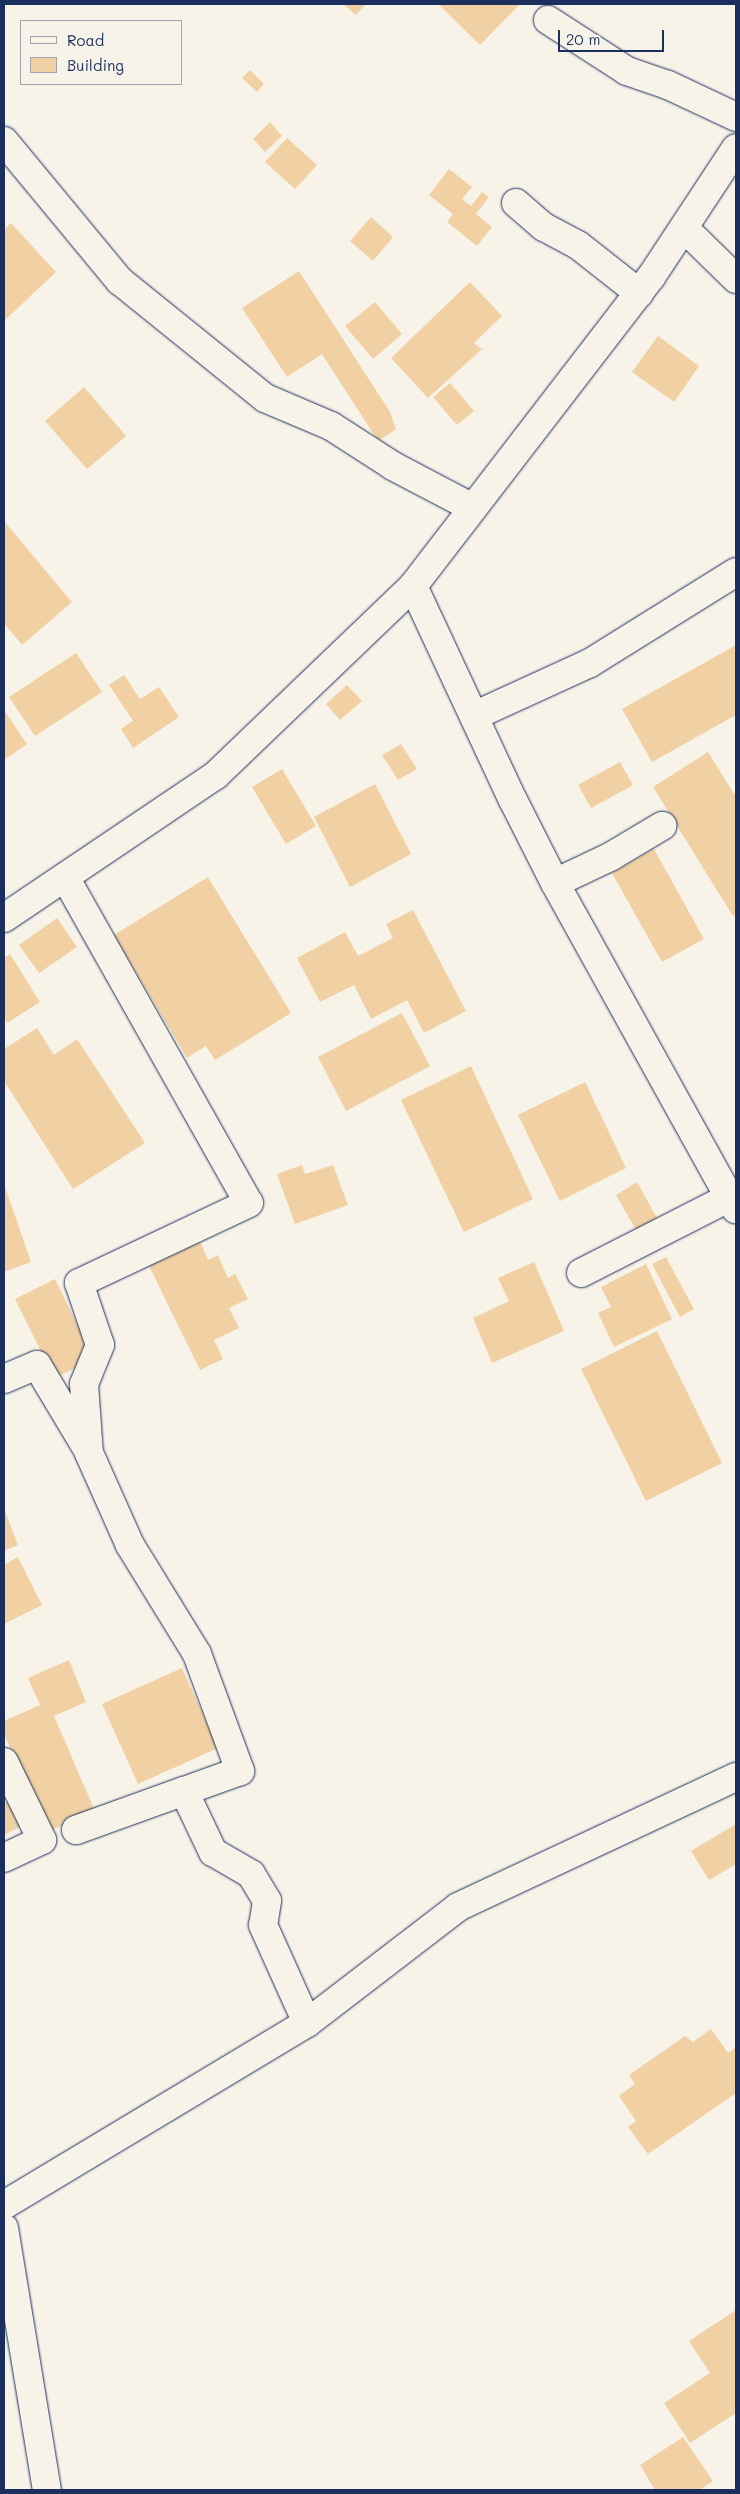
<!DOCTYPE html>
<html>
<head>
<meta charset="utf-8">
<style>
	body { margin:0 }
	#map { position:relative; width:740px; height:2494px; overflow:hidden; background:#f7f3e8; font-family:Mali,sans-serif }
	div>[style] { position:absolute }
	.building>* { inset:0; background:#f1d1a3 }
	.roads { filter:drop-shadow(0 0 1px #1b2f5e) drop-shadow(0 0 1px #1b2f5e) }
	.minor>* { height:28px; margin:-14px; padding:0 14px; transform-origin:14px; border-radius:14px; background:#f7f3e8 }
	.tertiary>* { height:28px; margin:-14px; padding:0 14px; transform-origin:14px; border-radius:14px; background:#f7f3e8 }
	.secondary>* { height:28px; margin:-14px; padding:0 14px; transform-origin:14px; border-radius:14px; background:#f7f3e8 }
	span { translate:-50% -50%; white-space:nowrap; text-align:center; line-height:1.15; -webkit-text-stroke:5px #f7f3e8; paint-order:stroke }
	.frame { position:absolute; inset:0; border:5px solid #1b2f5e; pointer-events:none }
	.legend { position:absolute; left:20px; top:20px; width:162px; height:65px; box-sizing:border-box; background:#f7f3e8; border:1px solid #9fa5b1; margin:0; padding:6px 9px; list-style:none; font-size:15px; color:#1b2f5e }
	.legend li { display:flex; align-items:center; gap:10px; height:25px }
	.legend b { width:25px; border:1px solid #9fa5b1 }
	.scale { position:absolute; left:558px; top:30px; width:106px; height:22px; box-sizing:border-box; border:2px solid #1b2f5e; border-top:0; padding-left:6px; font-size:15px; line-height:18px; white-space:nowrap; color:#1b2f5e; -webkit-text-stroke:4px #f7f3e8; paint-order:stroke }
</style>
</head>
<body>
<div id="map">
	<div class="building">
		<i style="clip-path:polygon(343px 4px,366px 4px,356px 15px)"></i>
		<i style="clip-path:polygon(438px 4px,520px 4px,480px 45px)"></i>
		<i style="clip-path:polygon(250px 70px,264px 84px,257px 92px,242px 78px)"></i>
		<i style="clip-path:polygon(270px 122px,282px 136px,265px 152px,253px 139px)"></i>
		<i style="clip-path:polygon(287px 138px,317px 165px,295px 189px,265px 162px)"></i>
		<i style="clip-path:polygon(449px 169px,472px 187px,462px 199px,471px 206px,482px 192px,489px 197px,476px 214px,492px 227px,477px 246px,447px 222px,453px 214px,429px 195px)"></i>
		<i style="clip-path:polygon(371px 217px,393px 237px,373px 261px,350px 241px)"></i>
		<i style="clip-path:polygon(11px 223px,56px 272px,4px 321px,4px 230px)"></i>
		<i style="clip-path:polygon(299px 271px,390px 412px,396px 429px,378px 441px,322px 354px,287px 377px,242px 308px)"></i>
		<i style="clip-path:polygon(470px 282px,502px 316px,474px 343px,482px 349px,428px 398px,391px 358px)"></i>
		<i style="clip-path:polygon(375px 302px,402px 334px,373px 359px,345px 326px)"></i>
		<i style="clip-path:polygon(658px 336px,699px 366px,674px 402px,632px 372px)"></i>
		<i style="clip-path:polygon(450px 383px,474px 411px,457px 425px,433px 397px)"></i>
		<i style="clip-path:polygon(84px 387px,126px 436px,87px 469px,45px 421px)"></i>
		<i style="clip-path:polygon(4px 521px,72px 602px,22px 645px,4px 623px)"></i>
		<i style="clip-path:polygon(736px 645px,736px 715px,652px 762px,622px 709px)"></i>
		<i style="clip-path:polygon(76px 653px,102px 692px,35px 736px,9px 697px)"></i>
		<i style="clip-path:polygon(124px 675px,140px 699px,159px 687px,179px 717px,133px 748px,121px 729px,133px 721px,109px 685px)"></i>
		<i style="clip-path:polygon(347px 685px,362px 701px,340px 720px,326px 704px)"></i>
		<i style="clip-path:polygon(4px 710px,27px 744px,4px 760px)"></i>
		<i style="clip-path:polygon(401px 744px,417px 769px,398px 780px,382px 755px)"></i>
		<i style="clip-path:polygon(708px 752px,734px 794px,736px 793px,736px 914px,733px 916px,653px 787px)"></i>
		<i style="clip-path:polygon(620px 762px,633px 785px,591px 808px,578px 785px)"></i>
		<i style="clip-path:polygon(282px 769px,316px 826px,286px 844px,252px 787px)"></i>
		<i style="clip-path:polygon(375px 784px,411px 854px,350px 887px,314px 817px)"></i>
		<i style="clip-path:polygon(654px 849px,704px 939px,662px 962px,612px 873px)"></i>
		<i style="clip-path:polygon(208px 877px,291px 1013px,215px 1060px,206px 1046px,187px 1058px,114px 935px)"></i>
		<i style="clip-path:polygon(413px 910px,466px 1011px,424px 1033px,407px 1000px,371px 1019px,354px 985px,320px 1002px,297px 958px,345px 932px,358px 956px,393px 938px,386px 924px)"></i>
		<i style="clip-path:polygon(57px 918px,77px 947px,39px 973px,19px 945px)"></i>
		<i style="clip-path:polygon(10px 954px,40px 1002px,7px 1023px,4px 1017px,4px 958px)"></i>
		<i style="clip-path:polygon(402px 1013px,430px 1066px,346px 1111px,318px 1057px)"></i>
		<i style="clip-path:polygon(37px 1028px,54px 1055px,77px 1039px,145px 1143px,73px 1189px,4px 1081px,4px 1049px)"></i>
		<i style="clip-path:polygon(471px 1066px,533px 1199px,464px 1232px,401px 1100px)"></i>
		<i style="clip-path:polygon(585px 1082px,626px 1168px,560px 1201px,518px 1115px)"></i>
		<i style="clip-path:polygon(302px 1165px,305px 1174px,333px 1165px,348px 1205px,295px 1224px,277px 1174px)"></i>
		<i style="clip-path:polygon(637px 1182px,657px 1218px,636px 1230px,616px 1195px)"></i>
		<i style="clip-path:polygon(4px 1184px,31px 1262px,4px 1272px)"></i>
		<i style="clip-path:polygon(199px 1239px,208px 1260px,218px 1255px,228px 1278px,235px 1274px,248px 1299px,229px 1308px,239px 1328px,214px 1340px,223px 1359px,200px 1370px,148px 1264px)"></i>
		<i style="clip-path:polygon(666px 1257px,694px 1309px,680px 1317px,652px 1264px)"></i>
		<i style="clip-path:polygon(534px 1262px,564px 1331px,492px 1363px,473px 1318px,509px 1301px,498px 1278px)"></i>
		<i style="clip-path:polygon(646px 1264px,672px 1319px,614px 1347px,598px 1313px,611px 1307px,601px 1287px)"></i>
		<i style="clip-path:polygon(55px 1279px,94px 1359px,54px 1378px,15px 1299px)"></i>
		<i style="clip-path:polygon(657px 1331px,722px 1463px,646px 1501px,581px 1369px)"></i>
		<i style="clip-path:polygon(4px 1509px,18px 1545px,4px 1551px)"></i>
		<i style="clip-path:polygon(18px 1557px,42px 1605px,4px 1624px,4px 1565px)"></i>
		<i style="clip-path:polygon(69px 1660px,86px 1702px,54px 1716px,95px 1811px,47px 1832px,4px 1734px,4px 1721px,40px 1705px,28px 1678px)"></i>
		<i style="clip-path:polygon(182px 1668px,218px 1748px,138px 1784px,102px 1704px)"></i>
		<i style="clip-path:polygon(9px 1801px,22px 1826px,4px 1835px,4px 1803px)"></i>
		<i style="clip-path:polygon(736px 1824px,736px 1864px,709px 1880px,691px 1851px)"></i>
		<i style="clip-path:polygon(711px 2029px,728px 2053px,736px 2047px,736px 2093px,648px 2154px,628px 2127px,636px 2121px,619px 2096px,635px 2084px,629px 2075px,685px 2036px,693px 2042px)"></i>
		<i style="clip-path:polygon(736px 2310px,736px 2413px,690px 2443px,664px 2403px,710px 2373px,689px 2341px)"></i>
		<i style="clip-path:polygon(683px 2437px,713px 2481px,700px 2490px,655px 2490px,640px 2465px)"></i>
	</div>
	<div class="roads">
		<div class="minor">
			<i style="left:548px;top:20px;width:94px;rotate:32.8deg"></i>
			<i style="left:627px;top:71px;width:43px;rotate:18.9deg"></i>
			<i style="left:668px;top:85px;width:75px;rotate:25.2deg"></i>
			<i style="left:4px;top:141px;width:182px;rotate:50.4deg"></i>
			<i style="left:120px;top:281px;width:186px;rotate:38.9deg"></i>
			<i style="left:265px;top:398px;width:72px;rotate:23deg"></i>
			<i style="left:331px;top:426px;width:74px;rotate:32.8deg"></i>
			<i style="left:393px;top:466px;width:90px;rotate:27.7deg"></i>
			<i style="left:516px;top:203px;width:37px;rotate:41deg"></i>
			<i style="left:544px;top:227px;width:38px;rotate:28deg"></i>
			<i style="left:578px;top:245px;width:78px;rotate:38.2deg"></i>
			<i style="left:684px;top:228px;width:73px;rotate:44.4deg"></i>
			<i style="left:474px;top:716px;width:128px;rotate:-24.6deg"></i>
			<i style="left:590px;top:663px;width:172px;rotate:-31.9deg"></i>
			<i style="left:65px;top:877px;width:374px;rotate:60.6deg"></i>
			<i style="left:249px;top:1203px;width:188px;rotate:154.8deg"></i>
			<i style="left:79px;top:1283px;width:65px;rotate:71.3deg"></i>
			<i style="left:100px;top:1345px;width:42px;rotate:112.3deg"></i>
			<i style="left:84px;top:1384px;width:69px;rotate:85.9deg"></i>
			<i style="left:89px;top:1453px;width:101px;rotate:66deg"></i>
			<i style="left:130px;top:1545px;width:128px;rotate:58.4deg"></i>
			<i style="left:197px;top:1654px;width:125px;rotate:69.8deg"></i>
			<i style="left:240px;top:1771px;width:174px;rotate:160.2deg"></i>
			<i style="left:76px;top:1830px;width:115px;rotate:-19.9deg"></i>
			<i style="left:184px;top:1791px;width:68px;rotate:64.6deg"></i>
			<i style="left:213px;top:1852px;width:44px;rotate:30.1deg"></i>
			<i style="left:251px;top:1874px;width:31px;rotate:59deg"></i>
			<i style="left:267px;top:1901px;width:24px;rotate:99deg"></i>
			<i style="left:263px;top:1925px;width:107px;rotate:65.8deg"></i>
			<i style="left:555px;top:883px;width:61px;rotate:-25.3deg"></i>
			<i style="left:610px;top:857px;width:61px;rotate:-30.8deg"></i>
			<i style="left:581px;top:1273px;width:167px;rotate:-27deg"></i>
			<i style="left:4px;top:1379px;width:36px;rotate:-23deg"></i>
			<i style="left:37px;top:1365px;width:96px;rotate:59.1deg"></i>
			<i style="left:4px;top:1762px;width:87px;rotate:64deg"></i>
			<i style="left:42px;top:1840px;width:42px;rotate:154.7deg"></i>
			<i style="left:4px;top:2205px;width:353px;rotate:-31deg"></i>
			<i style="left:307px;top:2023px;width:190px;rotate:-37.5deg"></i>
			<i style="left:458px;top:1907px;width:307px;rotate:-25.1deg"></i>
			<i style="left:4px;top:2228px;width:266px;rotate:80.7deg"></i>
		</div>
		<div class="tertiary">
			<i style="left:413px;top:586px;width:236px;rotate:65deg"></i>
			<i style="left:513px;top:800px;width:93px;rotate:63.2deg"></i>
			<i style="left:555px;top:883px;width:373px;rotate:61deg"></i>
		</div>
		<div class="secondary">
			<i style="left:4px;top:918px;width:256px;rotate:-34deg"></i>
			<i style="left:216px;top:775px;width:273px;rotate:-43.8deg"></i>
			<i style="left:413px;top:586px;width:390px;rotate:-52.4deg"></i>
			<i style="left:651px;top:277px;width:154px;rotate:-56.6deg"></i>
		</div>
	</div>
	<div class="frame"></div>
	<ul class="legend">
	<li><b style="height:6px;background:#f7f3e8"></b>Road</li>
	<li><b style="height:14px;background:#f1d1a3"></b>Building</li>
	</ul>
	<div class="scale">20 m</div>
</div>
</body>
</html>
